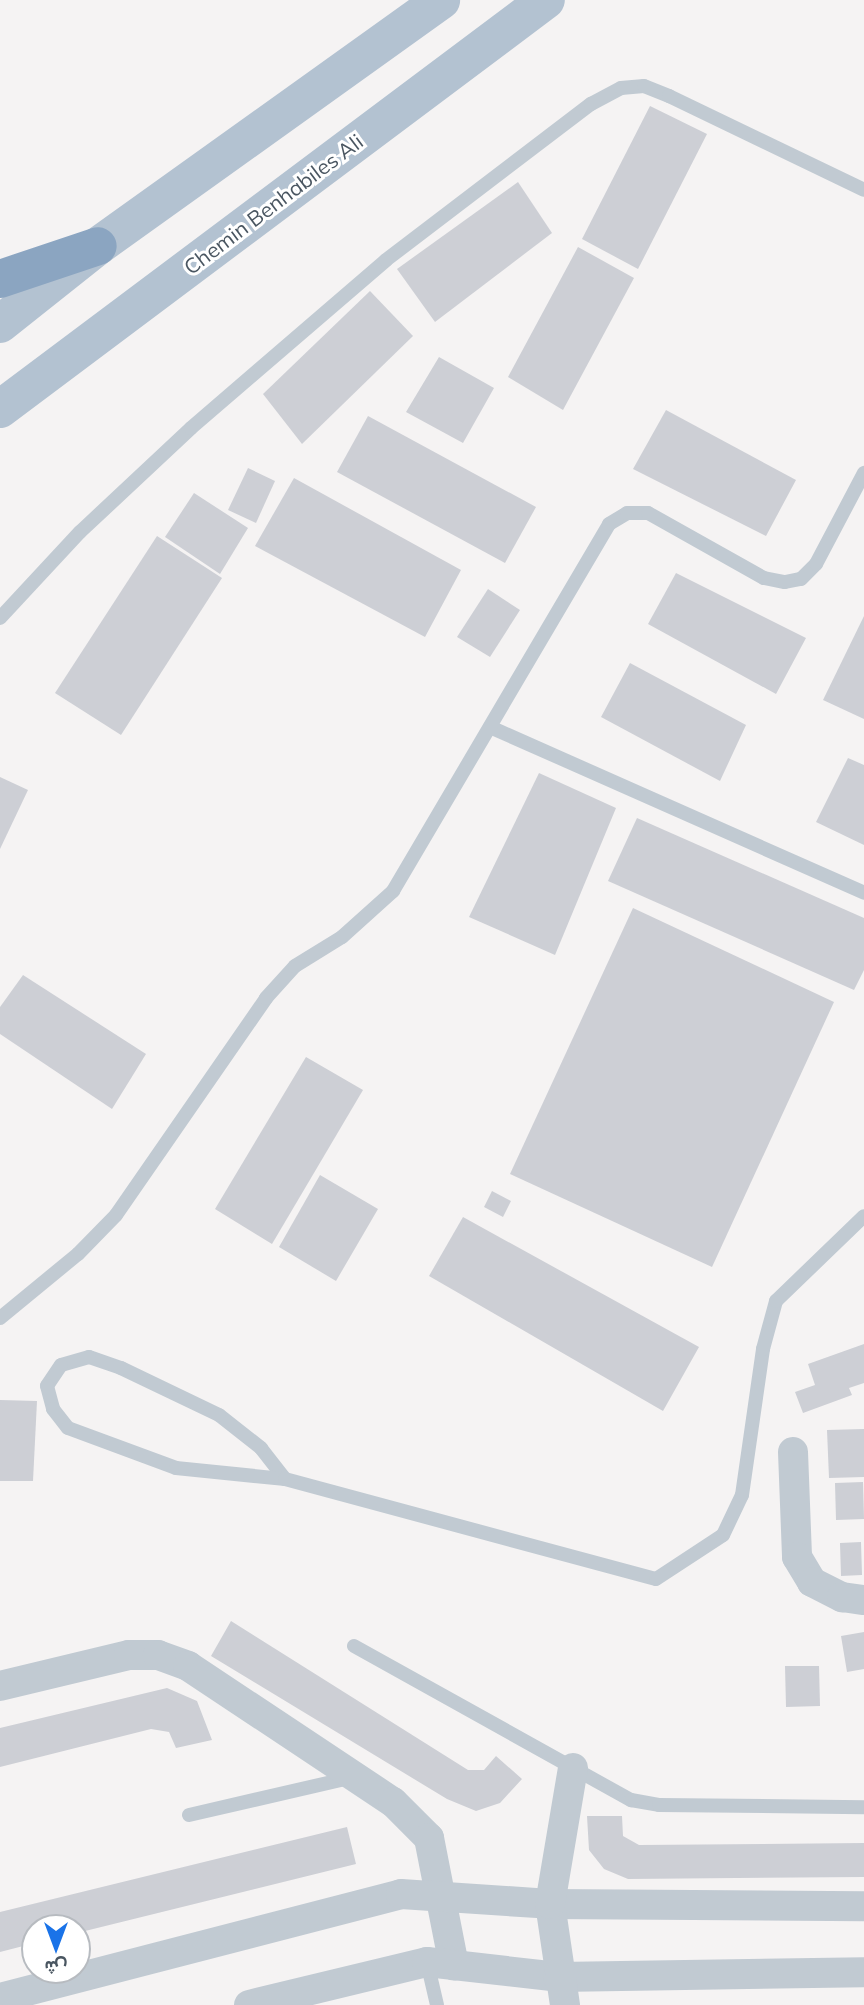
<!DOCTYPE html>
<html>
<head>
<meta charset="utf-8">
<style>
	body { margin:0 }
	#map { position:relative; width:864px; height:2005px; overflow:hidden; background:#f5f3f3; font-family:Mulish,Vazirmatn,sans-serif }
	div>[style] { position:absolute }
	.building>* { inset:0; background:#cdcfd5 }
	.service>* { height:14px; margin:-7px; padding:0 7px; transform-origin:7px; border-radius:7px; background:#c1cad2 }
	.minor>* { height:30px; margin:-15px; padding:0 15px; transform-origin:15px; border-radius:15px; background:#c1cad2 }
	.primary>* { height:38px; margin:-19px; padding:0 19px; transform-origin:19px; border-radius:19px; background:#b3c2d1 }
	.motorway>* { height:38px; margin:-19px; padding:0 19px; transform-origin:19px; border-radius:19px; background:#8ba5c1 }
	span { translate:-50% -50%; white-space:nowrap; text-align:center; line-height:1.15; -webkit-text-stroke:6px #fff; paint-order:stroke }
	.street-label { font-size:21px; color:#4a5661 }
	.north { position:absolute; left:21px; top:1914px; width:70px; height:70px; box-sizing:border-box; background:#fff; border:2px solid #b7bbc0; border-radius:50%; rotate:180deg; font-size:19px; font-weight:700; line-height:28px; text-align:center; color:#4a5661 }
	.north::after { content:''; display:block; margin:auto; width:24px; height:32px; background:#1a73e8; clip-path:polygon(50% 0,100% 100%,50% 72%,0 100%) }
</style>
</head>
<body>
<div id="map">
	<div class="building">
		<i style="clip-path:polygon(650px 106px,707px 134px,638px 269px,582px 239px)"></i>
		<i style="clip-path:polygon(518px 182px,552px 233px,435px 322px,397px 269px)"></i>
		<i style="clip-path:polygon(578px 247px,634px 278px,563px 410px,508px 377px)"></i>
		<i style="clip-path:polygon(370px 291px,413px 336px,302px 444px,263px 394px)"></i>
		<i style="clip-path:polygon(439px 357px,494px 388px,463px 443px,406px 412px)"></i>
		<i style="clip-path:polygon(666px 410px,796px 480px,766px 536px,633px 469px)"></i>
		<i style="clip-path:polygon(368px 416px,536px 507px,505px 563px,337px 472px)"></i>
		<i style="clip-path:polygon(248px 468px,275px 481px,256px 523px,228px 510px)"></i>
		<i style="clip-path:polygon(294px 478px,461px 570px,425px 637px,255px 546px)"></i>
		<i style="clip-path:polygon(194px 493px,248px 528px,220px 574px,165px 537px)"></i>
		<i style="clip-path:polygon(157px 536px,222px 578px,121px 735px,55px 693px)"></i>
		<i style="clip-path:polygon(676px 573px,806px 638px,776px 694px,648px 624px)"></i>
		<i style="clip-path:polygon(488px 589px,520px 610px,490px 657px,457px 637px)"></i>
		<i style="clip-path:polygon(864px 616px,864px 719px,823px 700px)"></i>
		<i style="clip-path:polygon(630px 663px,746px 725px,720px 781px,601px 717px)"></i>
		<i style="clip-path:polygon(848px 758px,864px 765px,864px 845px,816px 822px)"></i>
		<i style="clip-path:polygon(539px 773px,616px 808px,555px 955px,469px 917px)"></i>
		<i style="clip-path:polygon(0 777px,28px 790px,0 849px)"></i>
		<i style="clip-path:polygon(637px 818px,864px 918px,864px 970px,854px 990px,608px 881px)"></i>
		<i style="clip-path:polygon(633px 908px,834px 1002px,712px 1267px,510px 1174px)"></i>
		<i style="clip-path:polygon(23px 975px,146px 1054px,112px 1109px,0 1034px,0 1007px)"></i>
		<i style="clip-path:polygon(306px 1057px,363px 1090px,272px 1244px,215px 1209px)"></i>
		<i style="clip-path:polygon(320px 1175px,378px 1209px,336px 1281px,279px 1247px)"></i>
		<i style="clip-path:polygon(492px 1191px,511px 1201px,503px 1217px,484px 1207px)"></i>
		<i style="clip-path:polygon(463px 1217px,699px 1347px,663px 1411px,429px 1276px)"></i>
		<i style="clip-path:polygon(864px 1344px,864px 1383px,849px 1388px,852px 1395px,803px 1413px,795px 1392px,815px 1385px,808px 1364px)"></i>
		<i style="clip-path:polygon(0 1400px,37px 1401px,33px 1481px,0 1481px)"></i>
		<i style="clip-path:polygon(864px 1429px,864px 1477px,829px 1478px,827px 1430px)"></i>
		<i style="clip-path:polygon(863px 1482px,864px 1519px,836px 1520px,835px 1483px)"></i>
		<i style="clip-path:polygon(861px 1542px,862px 1575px,841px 1576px,840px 1543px)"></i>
		<i style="clip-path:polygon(231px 1621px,468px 1770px,484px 1770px,496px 1756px,522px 1779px,500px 1803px,476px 1811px,447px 1799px,211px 1656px)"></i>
		<i style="clip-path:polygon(864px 1632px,864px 1669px,847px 1672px,841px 1636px)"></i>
		<i style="clip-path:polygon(785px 1666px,819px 1666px,820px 1706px,786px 1707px)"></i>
		<i style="clip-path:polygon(167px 1688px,197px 1701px,212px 1740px,176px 1748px,169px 1732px,151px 1729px,0 1767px,0 1728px)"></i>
		<i style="clip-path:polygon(587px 1816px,622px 1816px,623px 1836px,639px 1845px,864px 1843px,864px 1877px,628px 1879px,604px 1869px,589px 1850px)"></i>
		<i style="clip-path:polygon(347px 1827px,356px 1864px,77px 1933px,77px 1928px,35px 1928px,35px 1943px,0 1952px,0 1912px)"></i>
	</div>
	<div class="service">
		<i style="left:0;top:618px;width:117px;rotate:-47.1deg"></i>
		<i style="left:80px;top:532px;width:152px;rotate:-43.1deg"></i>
		<i style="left:191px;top:428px;width:257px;rotate:-40.7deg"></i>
		<i style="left:386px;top:260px;width:258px;rotate:-37.3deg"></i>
		<i style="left:591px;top:104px;width:34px;rotate:-28deg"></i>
		<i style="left:621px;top:88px;width:23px;rotate:-5deg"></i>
		<i style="left:644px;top:86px;width:27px;rotate:22deg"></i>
		<i style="left:669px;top:96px;width:216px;rotate:25.7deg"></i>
		<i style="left:490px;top:727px;width:409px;rotate:23.9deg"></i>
		<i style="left:0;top:1318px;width:101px;rotate:-39.4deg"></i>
		<i style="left:78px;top:1254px;width:54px;rotate:-45.7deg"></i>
		<i style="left:116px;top:1215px;width:264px;rotate:-55.3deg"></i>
		<i style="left:266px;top:998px;width:43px;rotate:-47.8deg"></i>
		<i style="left:295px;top:966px;width:55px;rotate:-31.7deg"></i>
		<i style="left:342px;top:937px;width:69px;rotate:-42deg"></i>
		<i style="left:393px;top:891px;width:426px;rotate:-59.5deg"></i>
		<i style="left:609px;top:524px;width:21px;rotate:-31deg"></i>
		<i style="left:627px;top:513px;width:21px"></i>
		<i style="left:648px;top:513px;width:133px;rotate:29.3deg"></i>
		<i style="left:764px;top:578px;width:21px;rotate:11deg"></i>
		<i style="left:785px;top:582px;width:16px;rotate:-11deg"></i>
		<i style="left:801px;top:579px;width:21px;rotate:-45deg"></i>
		<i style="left:816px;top:564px;width:103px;rotate:-62.2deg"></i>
		<i style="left:285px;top:1479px;width:39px;rotate:-128deg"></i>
		<i style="left:261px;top:1448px;width:53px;rotate:-141.8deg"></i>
		<i style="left:219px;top:1415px;width:109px;rotate:-154.4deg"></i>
		<i style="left:121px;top:1368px;width:34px;rotate:-161deg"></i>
		<i style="left:89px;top:1357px;width:29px;rotate:164deg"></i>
		<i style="left:61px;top:1365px;width:25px;rotate:124deg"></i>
		<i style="left:47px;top:1386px;width:24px;rotate:75deg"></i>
		<i style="left:53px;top:1409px;width:24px;rotate:52deg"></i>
		<i style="left:68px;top:1428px;width:115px;rotate:20.3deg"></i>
		<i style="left:176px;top:1468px;width:110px;rotate:5.8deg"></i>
		<i style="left:285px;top:1479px;width:384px;rotate:15.1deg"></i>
		<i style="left:656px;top:1579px;width:80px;rotate:-33.3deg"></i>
		<i style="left:723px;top:1535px;width:44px;rotate:-64.6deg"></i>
		<i style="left:742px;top:1495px;width:148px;rotate:-81.8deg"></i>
		<i style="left:763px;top:1349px;width:50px;rotate:-74.8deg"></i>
		<i style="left:776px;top:1301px;width:122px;rotate:-44deg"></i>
		<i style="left:354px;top:1646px;width:317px;rotate:29.1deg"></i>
		<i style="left:631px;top:1800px;width:28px;rotate:10deg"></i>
		<i style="left:659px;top:1805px;width:205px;rotate:0.6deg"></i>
		<i style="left:189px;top:1815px;width:168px;rotate:-13deg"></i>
		<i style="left:427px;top:1962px;width:44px;rotate:76.9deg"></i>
	</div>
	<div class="minor">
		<i style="left:793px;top:1452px;width:105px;rotate:87.8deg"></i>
		<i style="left:797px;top:1557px;width:29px;rotate:59deg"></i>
		<i style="left:812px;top:1582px;width:34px;rotate:27deg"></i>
		<i style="left:842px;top:1597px;width:22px;rotate:8deg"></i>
		<i style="left:0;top:1686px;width:133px;rotate:-13.5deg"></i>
		<i style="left:129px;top:1655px;width:29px"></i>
		<i style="left:158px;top:1655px;width:32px;rotate:20deg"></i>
		<i style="left:188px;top:1666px;width:246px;rotate:33.6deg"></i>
		<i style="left:393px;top:1802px;width:51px;rotate:45deg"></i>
		<i style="left:429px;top:1838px;width:130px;rotate:78.9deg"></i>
		<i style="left:0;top:1998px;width:414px;rotate:-14.5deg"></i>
		<i style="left:401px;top:1894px;width:149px;rotate:3.8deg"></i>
		<i style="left:550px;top:1904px;width:314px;rotate:0.4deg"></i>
		<i style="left:249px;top:2005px;width:183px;rotate:-13.6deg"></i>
		<i style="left:427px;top:1962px;width:132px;rotate:6.5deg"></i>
		<i style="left:558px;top:1977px;width:306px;rotate:-0.9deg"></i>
		<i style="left:565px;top:2005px;width:102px;rotate:-98.4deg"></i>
		<i style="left:550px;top:1904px;width:138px;rotate:-80.4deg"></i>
	</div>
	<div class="primary">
		<i style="left:0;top:324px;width:125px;rotate:-38.5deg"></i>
		<i style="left:98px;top:246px;width:422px;rotate:-35.6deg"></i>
		<i style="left:0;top:409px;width:682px;rotate:-36.84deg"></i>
	</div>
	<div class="motorway">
		<i style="left:0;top:279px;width:103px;rotate:-18.6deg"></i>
	</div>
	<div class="street-label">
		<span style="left:273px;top:204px;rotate:-37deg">Chemin Benhabiles Ali</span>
	</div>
	<div class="north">ش</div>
</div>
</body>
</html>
